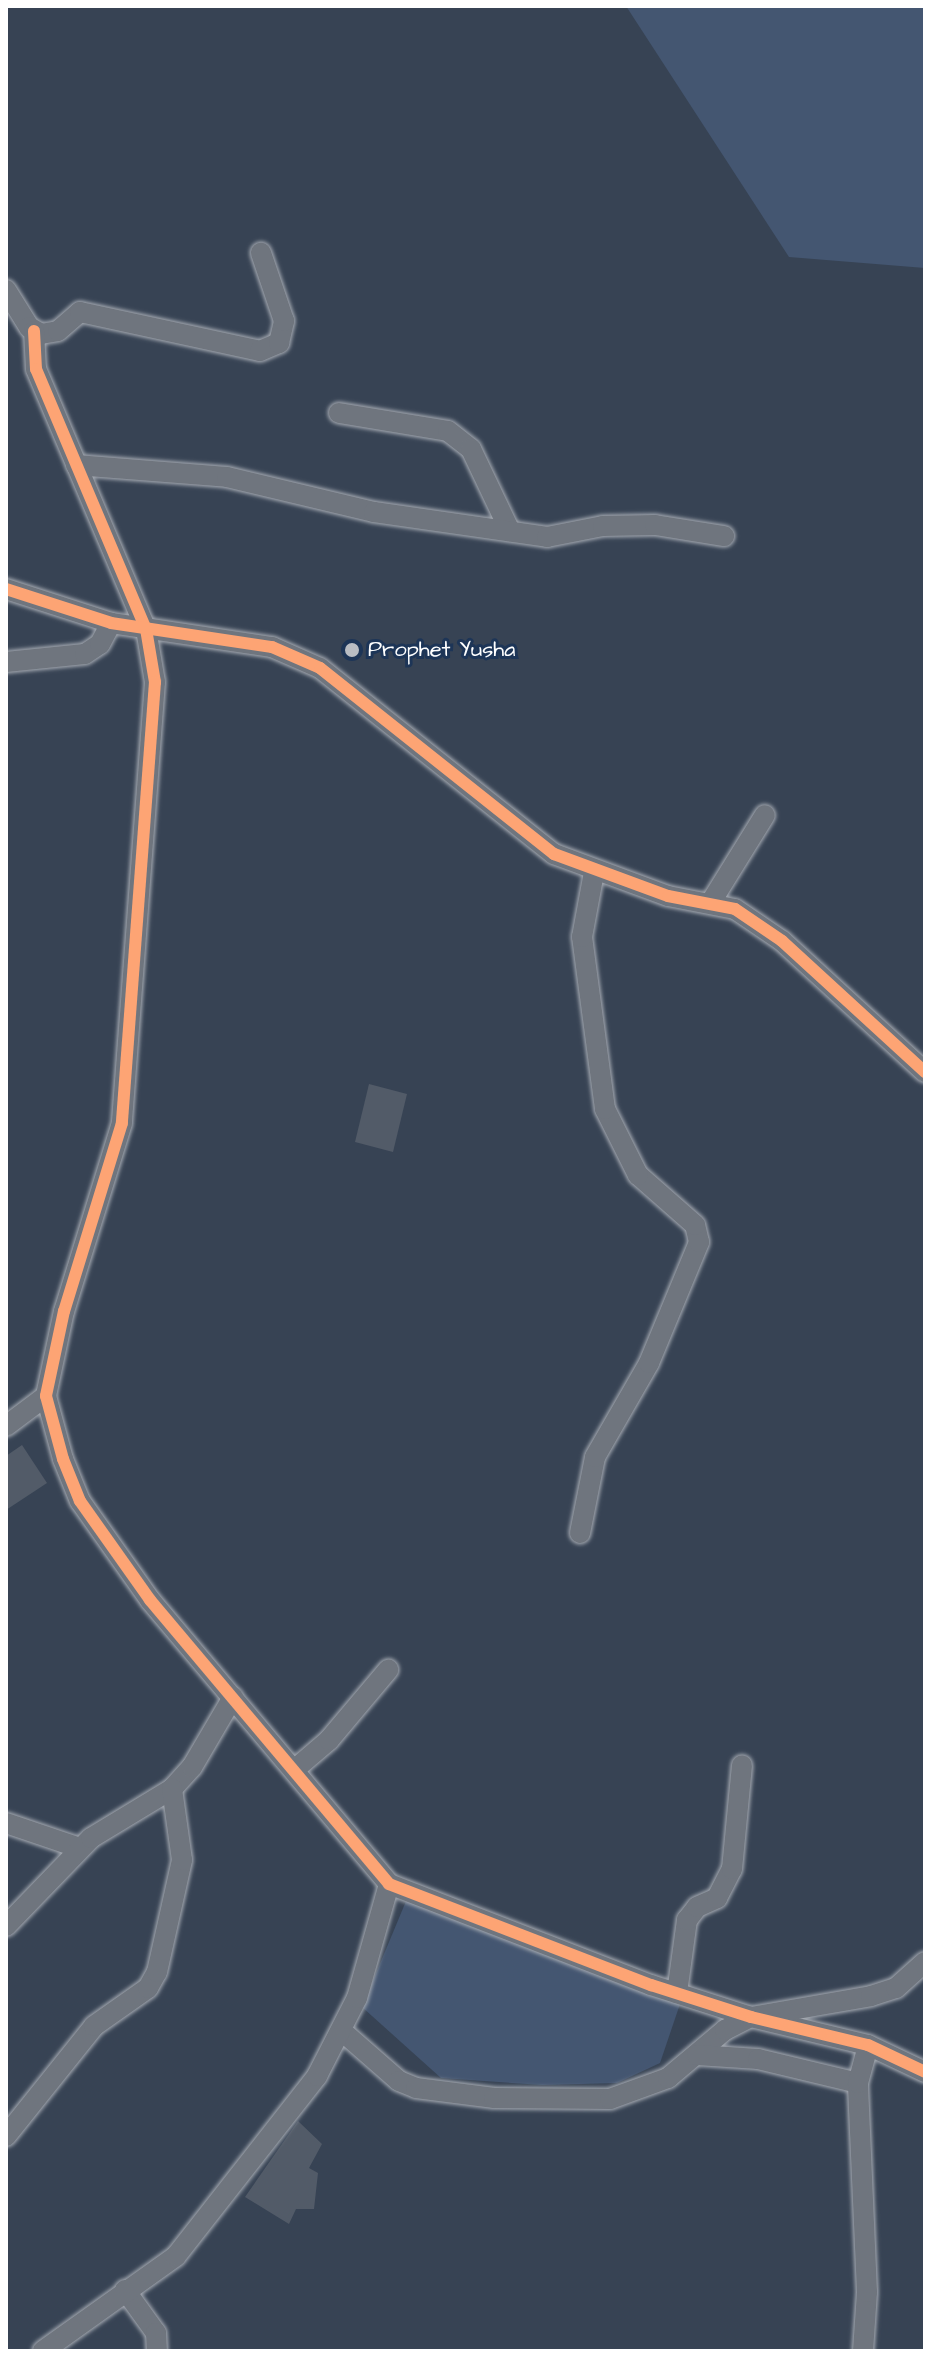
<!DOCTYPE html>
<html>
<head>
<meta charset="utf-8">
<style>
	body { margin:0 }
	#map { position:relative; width:931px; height:2357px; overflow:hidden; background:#374354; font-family:"Architects Daughter",sans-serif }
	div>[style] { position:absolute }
	.green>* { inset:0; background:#445671 }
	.building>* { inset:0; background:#525b68 }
	.roads { filter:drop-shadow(0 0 2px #a5aab2) drop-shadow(0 0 2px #a5aab2) }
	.minor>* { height:20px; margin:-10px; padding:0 10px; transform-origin:10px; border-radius:10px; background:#6f757e }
	.cycleway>* { height:12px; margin:-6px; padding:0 6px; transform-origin:6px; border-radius:6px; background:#fda474 }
	.dots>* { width:22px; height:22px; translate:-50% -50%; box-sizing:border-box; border:4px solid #1d3557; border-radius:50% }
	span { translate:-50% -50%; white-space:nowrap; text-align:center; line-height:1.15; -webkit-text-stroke:6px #1d3557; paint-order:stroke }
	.poi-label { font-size:22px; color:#fff }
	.left { translate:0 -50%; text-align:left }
	.frame { position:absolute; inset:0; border:8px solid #fff; pointer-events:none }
</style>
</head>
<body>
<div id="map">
	<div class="green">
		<i style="clip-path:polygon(626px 6px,925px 6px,925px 268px,789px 257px)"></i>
		<i style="clip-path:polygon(409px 1894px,680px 2004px,660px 2063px,617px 2083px,542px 2085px,441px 2078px,362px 2007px)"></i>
	</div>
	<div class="building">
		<i style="clip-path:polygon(369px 1084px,407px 1094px,393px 1152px,355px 1142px)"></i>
		<i style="clip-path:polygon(22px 1445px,47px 1483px,6px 1510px,6px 1456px)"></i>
		<i style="clip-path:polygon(298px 2121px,322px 2144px,309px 2168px,318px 2173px,314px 2209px,296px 2209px,289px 2224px,245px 2197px)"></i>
	</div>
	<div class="roads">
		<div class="minor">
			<i style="left:6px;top:290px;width:44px;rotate:58.1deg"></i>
			<i style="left:29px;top:327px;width:14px;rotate:30deg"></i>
			<i style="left:41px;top:334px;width:17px;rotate:-10deg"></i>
			<i style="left:58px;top:331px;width:29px;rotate:-41deg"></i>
			<i style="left:80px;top:312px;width:184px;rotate:12.2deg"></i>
			<i style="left:260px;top:351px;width:21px;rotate:-23deg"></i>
			<i style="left:279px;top:343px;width:23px;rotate:-77deg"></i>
			<i style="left:284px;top:321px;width:72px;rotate:-108.7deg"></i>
			<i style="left:34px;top:331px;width:38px;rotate:87deg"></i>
			<i style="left:36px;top:369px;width:282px;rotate:67.1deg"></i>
			<i style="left:146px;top:629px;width:54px;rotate:80.4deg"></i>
			<i style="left:155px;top:682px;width:442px;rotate:94.3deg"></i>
			<i style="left:122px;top:1123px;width:197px;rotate:107.1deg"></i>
			<i style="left:64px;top:1311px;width:87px;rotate:102deg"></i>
			<i style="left:46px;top:1396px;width:65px;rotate:74.9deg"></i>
			<i style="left:63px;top:1459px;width:45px;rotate:68deg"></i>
			<i style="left:80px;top:1501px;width:121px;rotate:54.7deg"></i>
			<i style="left:150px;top:1600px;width:371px;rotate:49.9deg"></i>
			<i style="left:389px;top:1884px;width:281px;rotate:21.1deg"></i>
			<i style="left:651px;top:1985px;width:105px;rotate:17.7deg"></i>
			<i style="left:751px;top:2017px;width:120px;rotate:13.5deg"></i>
			<i style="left:868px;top:2045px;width:63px;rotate:25.3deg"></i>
			<i style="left:339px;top:413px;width:110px;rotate:9.4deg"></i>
			<i style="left:448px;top:431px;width:29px;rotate:38deg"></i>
			<i style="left:471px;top:449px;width:91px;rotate:64.6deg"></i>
			<i style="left:76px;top:465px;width:151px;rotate:4.5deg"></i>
			<i style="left:227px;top:477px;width:151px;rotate:13.4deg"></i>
			<i style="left:374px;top:512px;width:175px;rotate:8.2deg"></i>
			<i style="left:547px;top:537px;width:57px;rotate:-11.1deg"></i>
			<i style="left:603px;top:526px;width:52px;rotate:-1.1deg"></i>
			<i style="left:655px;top:525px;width:70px;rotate:9.1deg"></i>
			<i style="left:6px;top:589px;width:110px;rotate:17.9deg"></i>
			<i style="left:111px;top:623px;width:163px;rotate:8.5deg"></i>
			<i style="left:272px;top:647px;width:52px;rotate:23.6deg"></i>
			<i style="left:320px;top:668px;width:299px;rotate:38.5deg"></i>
			<i style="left:554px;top:854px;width:121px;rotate:20.2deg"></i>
			<i style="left:668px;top:896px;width:68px;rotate:11deg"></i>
			<i style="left:735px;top:909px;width:57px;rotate:34.2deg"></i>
			<i style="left:782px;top:941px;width:194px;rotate:42.5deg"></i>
			<i style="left:6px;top:662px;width:79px;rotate:-5.8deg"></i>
			<i style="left:85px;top:654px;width:18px;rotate:-34deg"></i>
			<i style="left:100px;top:644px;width:24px;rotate:-62deg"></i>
			<i style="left:711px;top:902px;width:102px;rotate:-58.2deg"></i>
			<i style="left:6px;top:1426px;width:50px;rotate:-36.9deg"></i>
			<i style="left:580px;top:1533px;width:77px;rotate:-78.8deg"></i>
			<i style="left:595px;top:1457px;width:108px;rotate:-60.1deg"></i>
			<i style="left:649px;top:1363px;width:131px;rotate:-67.5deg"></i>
			<i style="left:699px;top:1242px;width:17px;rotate:-103deg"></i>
			<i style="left:695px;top:1225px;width:76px;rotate:-138.7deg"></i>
			<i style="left:638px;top:1175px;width:74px;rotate:-116.6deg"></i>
			<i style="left:605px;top:1109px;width:174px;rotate:-97.6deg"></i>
			<i style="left:582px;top:937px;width:66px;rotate:-79.5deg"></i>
			<i style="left:294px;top:1770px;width:46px;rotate:-40.6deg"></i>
			<i style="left:329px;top:1740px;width:92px;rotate:-49.9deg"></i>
			<i style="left:6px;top:1823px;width:78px;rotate:18.7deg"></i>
			<i style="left:6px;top:1926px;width:122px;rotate:-46deg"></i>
			<i style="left:91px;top:1838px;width:95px;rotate:-31.2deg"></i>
			<i style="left:172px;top:1789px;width:30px;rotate:-48deg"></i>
			<i style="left:192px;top:1767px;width:81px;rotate:-59.6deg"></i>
			<i style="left:677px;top:1993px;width:74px;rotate:-82.2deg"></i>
			<i style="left:687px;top:1920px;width:16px;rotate:-52deg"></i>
			<i style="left:697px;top:1907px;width:22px;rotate:-24deg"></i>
			<i style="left:717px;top:1898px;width:33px;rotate:-63deg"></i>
			<i style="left:732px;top:1869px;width:104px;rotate:-84.5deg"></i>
			<i style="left:343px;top:2032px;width:74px;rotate:41.2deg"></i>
			<i style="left:399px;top:2081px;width:18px;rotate:22deg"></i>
			<i style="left:416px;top:2088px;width:79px;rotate:7.3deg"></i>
			<i style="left:494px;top:2098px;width:116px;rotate:0.5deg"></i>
			<i style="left:610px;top:2099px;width:62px;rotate:-19.9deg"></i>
			<i style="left:668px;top:2078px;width:75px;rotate:-40.1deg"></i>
			<i style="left:725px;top:2030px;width:29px;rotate:-27deg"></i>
			<i style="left:751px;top:2017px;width:122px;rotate:-9.9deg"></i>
			<i style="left:871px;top:1996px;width:26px;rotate:-18deg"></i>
			<i style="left:896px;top:1988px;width:39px;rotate:-42deg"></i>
			<i style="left:697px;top:2055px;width:61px;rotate:3.8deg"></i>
			<i style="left:758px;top:2059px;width:103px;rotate:13.5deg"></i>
			<i style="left:6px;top:2136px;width:141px;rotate:-51.3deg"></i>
			<i style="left:94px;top:2026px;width:66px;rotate:-35.1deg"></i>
			<i style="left:148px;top:1988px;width:18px;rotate:-61deg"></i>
			<i style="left:157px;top:1972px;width:115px;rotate:-77.4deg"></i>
			<i style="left:182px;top:1860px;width:72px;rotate:-98deg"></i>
			<i style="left:125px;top:2290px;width:53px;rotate:54.2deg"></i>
			<i style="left:156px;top:2333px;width:18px;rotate:87deg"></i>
			<i style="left:43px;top:2351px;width:163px;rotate:-35.5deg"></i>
			<i style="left:176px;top:2256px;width:229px;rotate:-51.9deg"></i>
			<i style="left:317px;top:2076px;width:88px;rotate:-62.9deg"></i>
			<i style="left:357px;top:1998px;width:118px;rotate:-74.3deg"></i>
			<i style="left:863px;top:2351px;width:59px;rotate:-86.1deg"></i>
			<i style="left:867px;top:2292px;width:209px;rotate:-92.5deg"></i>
			<i style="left:858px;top:2083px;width:39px;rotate:-75deg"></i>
		</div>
	</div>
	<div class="cycleway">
		<i style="left:34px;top:331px;width:38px;rotate:87deg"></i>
		<i style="left:36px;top:369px;width:282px;rotate:67.1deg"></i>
		<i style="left:146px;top:629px;width:54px;rotate:80.4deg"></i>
		<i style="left:155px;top:682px;width:442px;rotate:94.3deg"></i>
		<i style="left:122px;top:1123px;width:197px;rotate:107.1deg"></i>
		<i style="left:64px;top:1311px;width:87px;rotate:102deg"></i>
		<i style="left:46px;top:1396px;width:65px;rotate:74.9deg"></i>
		<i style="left:63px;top:1459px;width:45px;rotate:68deg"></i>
		<i style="left:80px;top:1501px;width:121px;rotate:54.7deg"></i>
		<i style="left:150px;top:1600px;width:371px;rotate:49.9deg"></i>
		<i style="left:389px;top:1884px;width:281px;rotate:21.1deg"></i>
		<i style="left:651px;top:1985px;width:105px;rotate:17.7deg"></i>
		<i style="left:751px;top:2017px;width:120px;rotate:13.5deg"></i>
		<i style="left:868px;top:2045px;width:63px;rotate:25.3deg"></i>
		<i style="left:6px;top:589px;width:110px;rotate:17.9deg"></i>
		<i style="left:111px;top:623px;width:163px;rotate:8.5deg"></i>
		<i style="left:272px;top:647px;width:52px;rotate:23.6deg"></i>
		<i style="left:320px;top:668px;width:299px;rotate:38.5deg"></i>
		<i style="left:554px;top:854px;width:121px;rotate:20.2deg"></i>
		<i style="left:668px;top:896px;width:68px;rotate:11deg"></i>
		<i style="left:735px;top:909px;width:57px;rotate:34.2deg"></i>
		<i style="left:782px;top:941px;width:194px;rotate:42.5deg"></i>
	</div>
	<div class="dots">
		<i style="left:352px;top:650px;background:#b9bdc3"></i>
	</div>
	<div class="poi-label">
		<span class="left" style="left:368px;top:650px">Prophet Yusha</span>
	</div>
	<div class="frame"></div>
</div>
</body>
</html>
